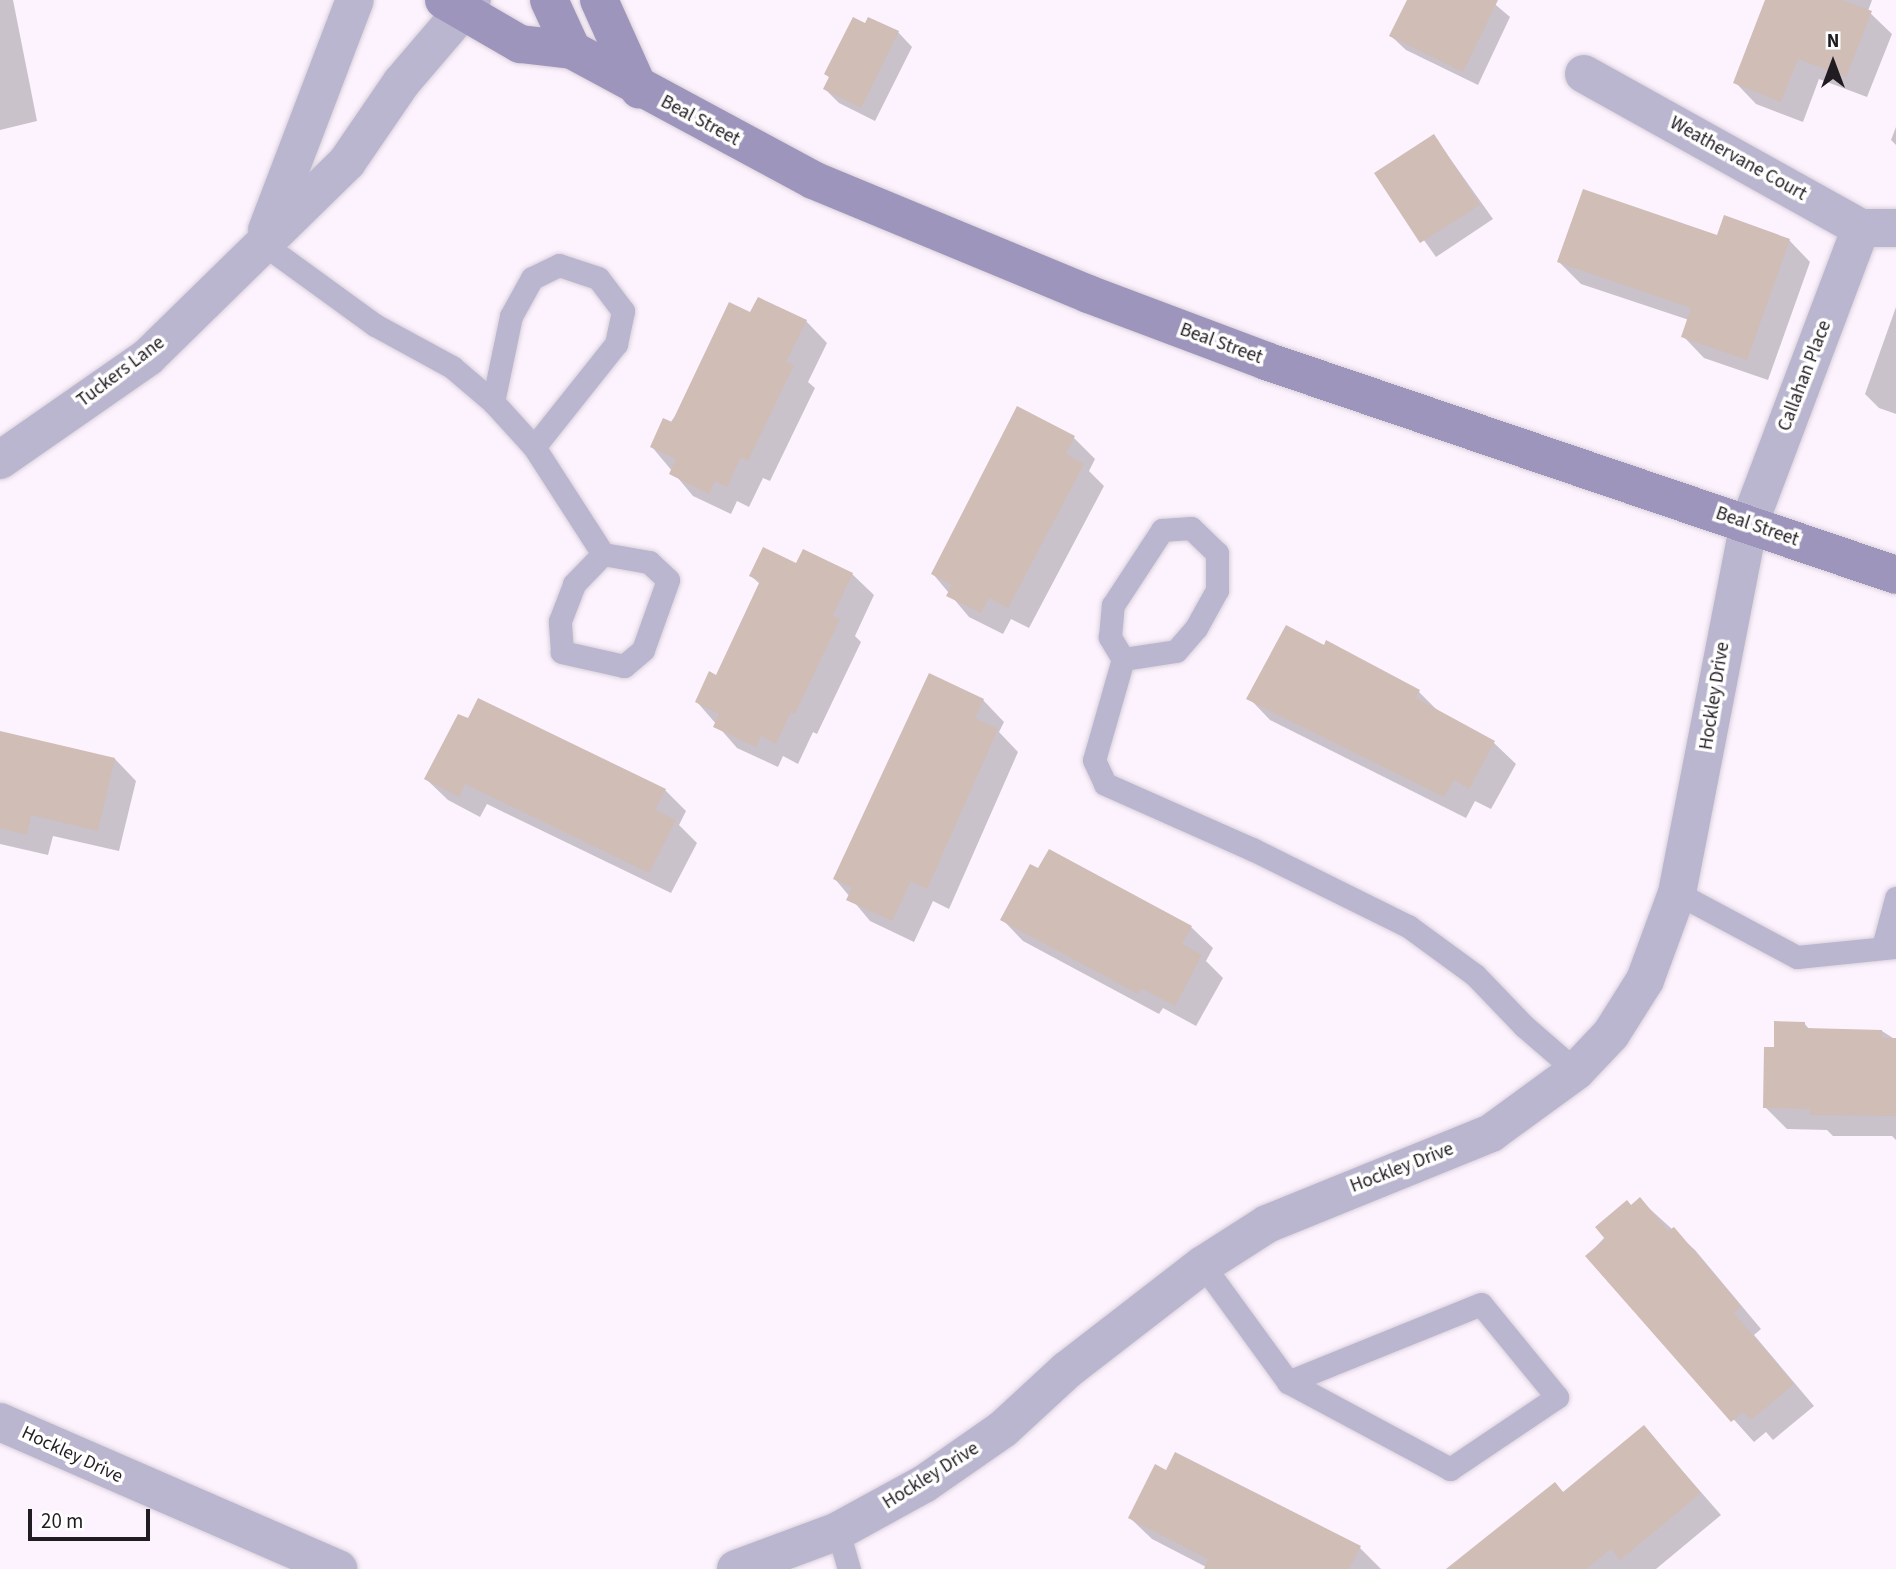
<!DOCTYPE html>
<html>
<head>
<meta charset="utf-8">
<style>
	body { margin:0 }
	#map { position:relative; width:1896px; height:1569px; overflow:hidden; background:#fdf3fe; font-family:"Source Sans 3",sans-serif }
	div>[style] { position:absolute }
	.shadow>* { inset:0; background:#0003 }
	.building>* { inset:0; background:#cfbdb6 }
	.roads { filter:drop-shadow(0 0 2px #dad1db) drop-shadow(0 0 2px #dad1db) }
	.lane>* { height:23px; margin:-11.5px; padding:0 11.5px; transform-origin:11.5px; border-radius:11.5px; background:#bab6d0 }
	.street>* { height:38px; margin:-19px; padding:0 19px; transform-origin:19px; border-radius:19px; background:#bab6d0 }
	.secondary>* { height:38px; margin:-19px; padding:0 19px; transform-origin:19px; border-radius:19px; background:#9d95bb }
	span { translate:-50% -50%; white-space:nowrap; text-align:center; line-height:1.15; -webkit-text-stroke:7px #fff; paint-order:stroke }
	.street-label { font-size:19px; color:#211c21 }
	.north { position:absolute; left:1798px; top:28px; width:70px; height:70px; -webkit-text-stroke:5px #fff; paint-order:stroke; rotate:0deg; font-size:19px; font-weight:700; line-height:28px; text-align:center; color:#211c21 }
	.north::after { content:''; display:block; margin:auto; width:24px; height:32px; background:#211c21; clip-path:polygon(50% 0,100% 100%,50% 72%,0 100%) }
	.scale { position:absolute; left:28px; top:1509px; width:122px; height:32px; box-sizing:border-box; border:4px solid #211c21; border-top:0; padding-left:9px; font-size:21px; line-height:24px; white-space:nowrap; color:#211c21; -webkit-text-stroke:5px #fff; paint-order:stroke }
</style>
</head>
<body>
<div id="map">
	<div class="shadow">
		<i style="clip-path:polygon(0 0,13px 0,37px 121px,0 130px)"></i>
		<i style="clip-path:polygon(1409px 0,1490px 0,1510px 17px,1478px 85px,1406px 50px,1391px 36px)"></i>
		<i style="clip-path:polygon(1767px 0,1872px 0,1868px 11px,1892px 34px,1867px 97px,1819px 79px,1803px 122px,1756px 104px,1735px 82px)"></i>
		<i style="clip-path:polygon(866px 25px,898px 32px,912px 47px,875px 121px,839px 103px,825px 89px,830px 78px,826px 74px)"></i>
		<i style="clip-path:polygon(1896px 127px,1896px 145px,1891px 140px)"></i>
		<i style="clip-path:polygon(1434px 136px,1493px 219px,1436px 257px,1376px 173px)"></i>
		<i style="clip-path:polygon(1718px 238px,1789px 240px,1810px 262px,1768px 380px,1704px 358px,1683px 336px,1689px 320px,1581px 284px,1559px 262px)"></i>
		<i style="clip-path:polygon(1896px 307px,1896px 414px,1879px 408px,1865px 394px)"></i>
		<i style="clip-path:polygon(751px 315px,806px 321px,827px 343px,808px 382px,815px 388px,770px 481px,763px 478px,749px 507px,737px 501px,731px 514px,693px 496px,652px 447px)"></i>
		<i style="clip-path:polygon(1074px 438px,1095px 459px,1089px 471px,1104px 486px,1029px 628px,1011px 619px,1003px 634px,969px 617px,933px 574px)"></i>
		<i style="clip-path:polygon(797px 565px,852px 574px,874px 595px,855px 636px,861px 642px,817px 734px,813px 732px,798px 764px,783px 756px,778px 767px,737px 748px,697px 702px,717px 677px,761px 585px,751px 576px)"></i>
		<i style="clip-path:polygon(1419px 692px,1440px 713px,1494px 743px,1516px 764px,1491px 809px,1475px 801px,1466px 818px,1270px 720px,1249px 698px)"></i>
		<i style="clip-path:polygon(983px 700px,1004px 722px,999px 732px,1018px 752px,949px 909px,933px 901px,914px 942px,870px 921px,835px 879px)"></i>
		<i style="clip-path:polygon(0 733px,115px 759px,136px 781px,119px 851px,53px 836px,48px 855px,0 844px)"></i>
		<i style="clip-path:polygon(426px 779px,665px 790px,686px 811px,679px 825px,697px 843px,671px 893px,487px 804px,480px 817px,448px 800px)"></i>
		<i style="clip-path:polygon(1002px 919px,1191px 927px,1213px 948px,1206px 961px,1223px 978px,1196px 1026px,1163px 1008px,1159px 1014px,1023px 941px)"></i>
		<i style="clip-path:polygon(1804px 1023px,1810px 1030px,1882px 1031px,1896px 1040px,1896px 1140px,1892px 1136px,1833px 1136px,1827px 1130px,1787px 1129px,1765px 1107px,1775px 1049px)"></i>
		<i style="clip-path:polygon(1640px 1200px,1695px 1250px,1761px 1329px,1754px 1335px,1814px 1406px,1773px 1440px,1766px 1432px,1754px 1442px,1587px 1256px)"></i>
		<i style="clip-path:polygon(1644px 1427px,1721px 1515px,1656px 1569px,1454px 1569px,1555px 1484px,1564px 1493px)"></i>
		<i style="clip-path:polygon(1167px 1472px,1360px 1548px,1381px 1569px,1210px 1569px,1152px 1539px,1130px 1518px)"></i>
	</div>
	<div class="building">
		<i style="clip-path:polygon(1407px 0,1498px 0,1463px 72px,1389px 36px)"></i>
		<i style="clip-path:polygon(1765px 0,1842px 0,1872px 11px,1846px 77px,1798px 59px,1781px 102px,1733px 83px)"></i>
		<i style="clip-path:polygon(853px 17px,865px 23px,868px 17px,899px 31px,861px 108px,823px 89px,829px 77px,824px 74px)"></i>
		<i style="clip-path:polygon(1434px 134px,1480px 205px,1420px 243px,1374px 173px)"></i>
		<i style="clip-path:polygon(1583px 189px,1717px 235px,1724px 215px,1790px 239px,1747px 360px,1681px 337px,1691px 308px,1557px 262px)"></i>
		<i style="clip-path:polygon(758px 297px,807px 320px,786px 362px,794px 365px,748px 461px,741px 457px,727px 487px,715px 481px,709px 494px,669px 474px,676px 459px,650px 447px,663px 418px,672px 422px,729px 302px,750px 312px)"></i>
		<i style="clip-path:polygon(1017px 406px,1075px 436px,1066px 454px,1084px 464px,1008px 608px,989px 598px,981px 613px,946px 596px,952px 585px,931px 574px)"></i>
		<i style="clip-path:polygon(763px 547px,796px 563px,803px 549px,853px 573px,833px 615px,840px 619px,795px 714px,791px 712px,776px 744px,761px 736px,756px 747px,713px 727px,719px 714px,695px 702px,709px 671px,716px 675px,760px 581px,749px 576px)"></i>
		<i style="clip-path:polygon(1286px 625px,1324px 645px,1326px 640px,1420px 690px,1416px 698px,1495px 741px,1469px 789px,1454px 780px,1444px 797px,1246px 699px)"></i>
		<i style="clip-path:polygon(929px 673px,984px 699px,975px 718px,998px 729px,927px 889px,911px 881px,892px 921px,846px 900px,852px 888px,833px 879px)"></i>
		<i style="clip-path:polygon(478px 698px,666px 789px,655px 810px,676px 820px,649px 873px,465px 784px,459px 797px,424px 779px,458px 714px,468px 718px)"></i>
		<i style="clip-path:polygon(0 731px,115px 758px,98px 831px,31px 815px,27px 835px,0 828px)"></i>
		<i style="clip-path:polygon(1049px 849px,1192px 926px,1182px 944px,1202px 955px,1175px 1006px,1141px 988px,1138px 994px,1000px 920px,1030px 864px,1038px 868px)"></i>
		<i style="clip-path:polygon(1774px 1021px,1805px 1022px,1805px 1028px,1882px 1030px,1882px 1038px,1896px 1038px,1896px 1116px,1810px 1115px,1810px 1109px,1763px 1108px,1764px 1047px,1774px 1047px)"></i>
		<i style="clip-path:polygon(1640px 1197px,1668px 1231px,1674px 1227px,1741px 1306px,1734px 1313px,1794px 1384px,1751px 1420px,1743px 1412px,1731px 1422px,1585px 1256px,1605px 1239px,1595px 1227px,1627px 1200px,1631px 1205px)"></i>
		<i style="clip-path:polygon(1644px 1425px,1701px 1493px,1620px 1560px,1611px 1549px,1586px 1569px,1446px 1569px,1555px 1482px,1563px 1492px)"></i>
		<i style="clip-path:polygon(1175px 1452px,1361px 1546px,1349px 1569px,1204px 1569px,1208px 1559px,1128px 1518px,1155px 1464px,1166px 1470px)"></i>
	</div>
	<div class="roads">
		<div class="lane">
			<i style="left:262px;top:243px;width:140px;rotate:36deg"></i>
			<i style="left:375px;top:325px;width:88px;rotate:28.6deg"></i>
			<i style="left:452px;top:367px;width:54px;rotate:40.5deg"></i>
			<i style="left:534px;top:447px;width:132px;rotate:-51.5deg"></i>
			<i style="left:616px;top:344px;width:34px;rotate:-78deg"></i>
			<i style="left:623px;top:311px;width:41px;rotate:-127.1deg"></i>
			<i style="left:598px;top:278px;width:41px;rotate:-161.6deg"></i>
			<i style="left:559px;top:265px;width:30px;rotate:154deg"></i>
			<i style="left:532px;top:278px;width:43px;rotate:118.9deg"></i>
			<i style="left:511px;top:316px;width:88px;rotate:101.8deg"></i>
			<i style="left:493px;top:402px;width:61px;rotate:47.7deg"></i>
			<i style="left:534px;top:447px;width:127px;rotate:57.2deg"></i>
			<i style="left:603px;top:554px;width:47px;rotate:9.9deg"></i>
			<i style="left:649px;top:562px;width:26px;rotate:43deg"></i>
			<i style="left:668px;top:580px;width:74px;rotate:109.7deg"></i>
			<i style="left:643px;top:650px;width:25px;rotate:140deg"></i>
			<i style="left:624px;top:666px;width:64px;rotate:-167.3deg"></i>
			<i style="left:562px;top:652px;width:31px;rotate:-94deg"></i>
			<i style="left:560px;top:621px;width:40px;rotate:-69deg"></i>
			<i style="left:574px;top:584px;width:42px;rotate:-46deg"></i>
			<i style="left:1123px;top:659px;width:26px;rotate:-121deg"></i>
			<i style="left:1110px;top:637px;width:32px;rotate:-85deg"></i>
			<i style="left:1113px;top:605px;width:90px;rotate:-56.8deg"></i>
			<i style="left:1162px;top:530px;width:29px;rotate:-4deg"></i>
			<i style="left:1191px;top:528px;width:36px;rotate:44deg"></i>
			<i style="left:1217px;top:553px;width:37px;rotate:90deg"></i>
			<i style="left:1217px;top:590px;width:43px;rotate:118.9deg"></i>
			<i style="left:1196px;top:628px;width:30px;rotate:131deg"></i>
			<i style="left:1176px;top:651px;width:54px;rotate:171.4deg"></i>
			<i style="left:1123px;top:659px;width:105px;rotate:106deg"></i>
			<i style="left:1094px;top:760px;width:26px;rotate:65deg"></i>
			<i style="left:1105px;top:784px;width:161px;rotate:23.9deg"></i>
			<i style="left:1252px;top:849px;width:174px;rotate:26.3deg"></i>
			<i style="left:1408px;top:926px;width:83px;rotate:36.2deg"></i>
			<i style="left:1475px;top:975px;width:71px;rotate:46.1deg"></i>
			<i style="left:1524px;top:1026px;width:69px;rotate:40.9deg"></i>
			<i style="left:1677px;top:893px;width:136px;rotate:28.1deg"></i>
			<i style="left:1797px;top:957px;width:100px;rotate:-5.8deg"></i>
			<i style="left:1883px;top:947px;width:51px;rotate:-75.1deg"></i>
			<i style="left:1203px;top:1265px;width:145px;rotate:54deg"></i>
			<i style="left:1288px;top:1382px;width:184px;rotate:28.2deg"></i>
			<i style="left:1450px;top:1469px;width:129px;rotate:-33.9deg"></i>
			<i style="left:1557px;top:1397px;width:120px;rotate:-129.3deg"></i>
			<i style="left:1481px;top:1304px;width:208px;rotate:158deg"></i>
			<i style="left:838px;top:1531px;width:40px;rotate:74deg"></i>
		</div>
		<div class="street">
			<i style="left:1584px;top:74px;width:317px;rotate:29.1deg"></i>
			<i style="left:1861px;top:228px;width:35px"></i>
			<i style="left:267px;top:230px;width:246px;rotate:-69.1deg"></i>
			<i style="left:0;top:460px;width:180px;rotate:-34.8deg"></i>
			<i style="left:148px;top:357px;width:279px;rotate:-44.4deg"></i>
			<i style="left:347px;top:162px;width:96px;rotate:-55.6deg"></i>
			<i style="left:401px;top:83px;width:109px;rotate:-49.5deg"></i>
			<i style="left:0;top:1422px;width:369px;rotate:23.5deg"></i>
			<i style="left:736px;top:1569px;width:109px;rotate:-20.4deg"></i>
			<i style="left:838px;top:1531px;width:98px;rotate:-28.7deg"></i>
			<i style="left:924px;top:1484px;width:96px;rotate:-34.8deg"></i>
			<i style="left:1003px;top:1429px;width:87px;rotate:-42.7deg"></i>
			<i style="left:1067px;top:1370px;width:172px;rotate:-37.7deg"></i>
			<i style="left:1203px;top:1265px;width:76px;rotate:-32.6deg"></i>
			<i style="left:1267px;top:1224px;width:242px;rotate:-22.1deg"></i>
			<i style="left:1491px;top:1133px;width:105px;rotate:-36.1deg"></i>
			<i style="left:1576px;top:1071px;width:51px;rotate:-46.6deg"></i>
			<i style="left:1611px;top:1034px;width:64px;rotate:-57.8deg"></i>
			<i style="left:1645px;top:980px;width:93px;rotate:-69.8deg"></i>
			<i style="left:1677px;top:893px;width:376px;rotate:-79deg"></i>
			<i style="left:1749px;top:524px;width:316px;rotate:-69.3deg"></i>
		</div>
		<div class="secondary">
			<i style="left:444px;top:0;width:88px;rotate:30.1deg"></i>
			<i style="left:520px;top:44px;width:52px;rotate:6.6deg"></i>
			<i style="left:572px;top:50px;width:274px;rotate:28.3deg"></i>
			<i style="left:813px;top:180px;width:298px;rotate:22.5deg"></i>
			<i style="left:1088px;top:294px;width:190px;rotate:20.6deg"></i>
			<i style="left:1266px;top:361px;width:665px;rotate:18.76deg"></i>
			<i style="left:549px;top:0;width:55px;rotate:65.3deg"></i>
			<i style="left:599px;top:0;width:98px;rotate:65.8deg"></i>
		</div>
	</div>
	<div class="street-label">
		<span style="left:700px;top:121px;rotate:28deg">Beal Street</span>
		<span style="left:1738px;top:159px;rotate:29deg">Weathervane Court</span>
		<span style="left:1221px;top:344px;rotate:20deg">Beal Street</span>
		<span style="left:121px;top:372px;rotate:-37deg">Tuckers Lane</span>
		<span style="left:1805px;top:376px;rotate:-69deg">Callahan Place</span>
		<span style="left:1757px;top:527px;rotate:19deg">Beal Street</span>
		<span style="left:1715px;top:696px;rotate:-81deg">Hockley Drive</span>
		<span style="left:1402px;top:1168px;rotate:-21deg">Hockley Drive</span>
		<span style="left:72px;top:1455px;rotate:25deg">Hockley Drive</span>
		<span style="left:931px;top:1476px;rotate:-32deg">Hockley Drive</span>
	</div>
	<div class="north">N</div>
	<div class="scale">20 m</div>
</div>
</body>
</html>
